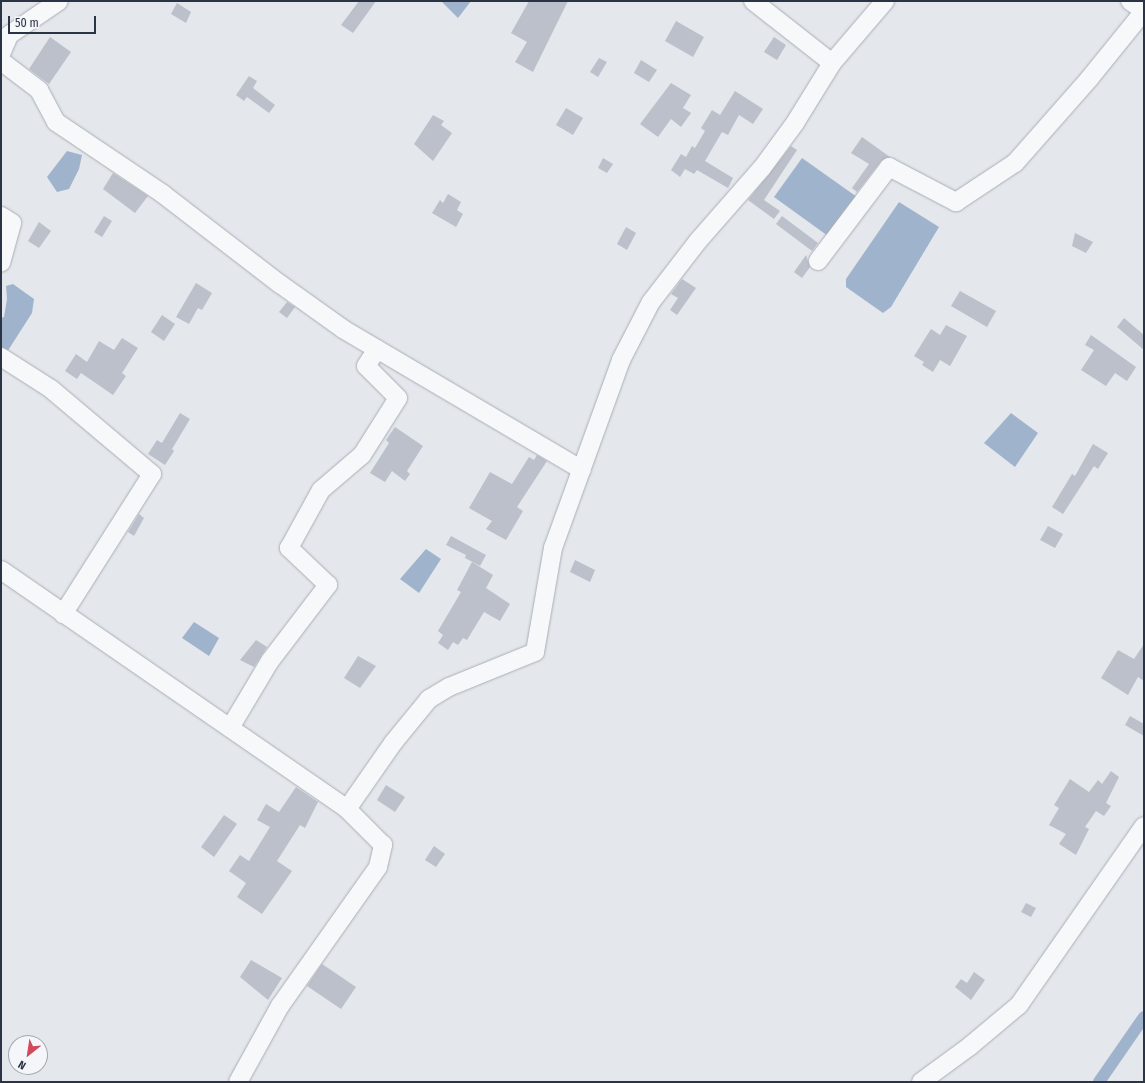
<!DOCTYPE html>
<html>
<head>
<meta charset="utf-8">
<style>
	body { margin:0 }
	#map { position:relative; width:1145px; height:1083px; overflow:hidden; background:#e4e7ec; font-family:"Fira Sans Condensed",sans-serif }
	div>[style] { position:absolute }
	.water>* { inset:0; background:#9fb4cc }
	.canal>* { height:12px; margin:-6px; padding:0 6px; transform-origin:6px; border-radius:6px; background:#9fb4cc }
	.building>* { inset:0; background:#bbc0ca }
	.roads { filter:drop-shadow(0 0 1px #a9aeb7) drop-shadow(0 0 1px #a9aeb7) }
	.minor>* { height:18px; margin:-9px; padding:0 9px; transform-origin:9px; border-radius:9px; background:#f7f8fa }
	span { translate:-50% -50%; white-space:nowrap; text-align:center; line-height:1.15; -webkit-text-stroke:3.5px #f4f6f9; paint-order:stroke }
	.frame { position:absolute; inset:0; border:2px solid #2b3445; pointer-events:none }
	.north { position:absolute; left:8px; top:1035px; width:40px; height:40px; box-sizing:border-box; background:#f4f6f9; border:1px solid #a4a8b1; border-radius:50%; rotate:210deg; font-size:11px; font-weight:700; line-height:16px; text-align:center; color:#2b3445 }
	.north::after { content:''; display:block; margin:auto; width:14px; height:18px; background:#d1495b; clip-path:polygon(50% 0,100% 100%,50% 72%,0 100%) }
	.scale { position:absolute; left:8px; top:16px; width:88px; height:18px; box-sizing:border-box; border:2px solid #2b3445; border-top:0; padding-left:5px; font-size:12px; line-height:14px; white-space:nowrap; color:#2b3445; -webkit-text-stroke:3px #f4f6f9; paint-order:stroke }
</style>
</head>
<body>
<div id="map">
	<div class="water">
		<i style="clip-path:polygon(441px 1px,471px 1px,458px 18px)"></i>
		<i style="clip-path:polygon(67px 151px,82px 155px,79px 169px,69px 189px,57px 192px,47px 177px)"></i>
		<i style="clip-path:polygon(802px 158px,857px 197px,828px 236px,774px 197px)"></i>
		<i style="clip-path:polygon(899px 202px,939px 227px,891px 307px,883px 313px,846px 287px,846px 279px)"></i>
		<i style="clip-path:polygon(13px 284px,34px 299px,32px 313px,7px 352px,1px 348px,1px 318px,4px 317px,7px 299px,6px 286px)"></i>
		<i style="clip-path:polygon(1011px 413px,1038px 433px,1015px 467px,984px 443px)"></i>
		<i style="clip-path:polygon(426px 549px,441px 559px,419px 593px,400px 579px)"></i>
		<i style="clip-path:polygon(194px 622px,219px 638px,209px 656px,182px 638px)"></i>
	</div>
	<div class="canal">
		<i style="left:1099px;top:1082px;width:79px;rotate:-55.3deg"></i>
	</div>
	<div class="building">
		<i style="clip-path:polygon(359px 1px,376px 1px,353px 33px,341px 25px)"></i>
		<i style="clip-path:polygon(529px 1px,568px 1px,533px 72px,515px 62px,527px 42px,511px 33px)"></i>
		<i style="clip-path:polygon(177px 3px,191px 12px,186px 23px,171px 14px)"></i>
		<i style="clip-path:polygon(676px 21px,704px 37px,693px 57px,665px 41px)"></i>
		<i style="clip-path:polygon(50px 37px,71px 52px,49px 84px,29px 69px)"></i>
		<i style="clip-path:polygon(774px 37px,786px 45px,777px 60px,764px 52px)"></i>
		<i style="clip-path:polygon(599px 58px,607px 62px,598px 77px,590px 72px)"></i>
		<i style="clip-path:polygon(641px 60px,657px 70px,649px 82px,634px 73px)"></i>
		<i style="clip-path:polygon(249px 76px,257px 81px,253px 88px,275px 105px,269px 113px,247px 97px,244px 101px,236px 95px)"></i>
		<i style="clip-path:polygon(671px 83px,691px 95px,683px 108px,691px 113px,681px 127px,671px 119px,658px 137px,640px 124px)"></i>
		<i style="clip-path:polygon(735px 91px,763px 109px,753px 124px,739px 115px,728px 135px,722px 132px,705px 161px,733px 178px,728px 188px,697px 170px,694px 174px,685px 169px,680px 177px,671px 170px,681px 154px,686px 157px,692px 146px,695px 148px,705px 131px,701px 128px,712px 110px,720px 115px)"></i>
		<i style="clip-path:polygon(566px 108px,583px 118px,573px 135px,556px 125px)"></i>
		<i style="clip-path:polygon(433px 115px,444px 121px,441px 125px,452px 133px,433px 161px,414px 144px)"></i>
		<i style="clip-path:polygon(862px 137px,890px 157px,881px 161px,857px 192px,852px 188px,869px 164px,851px 153px)"></i>
		<i style="clip-path:polygon(791px 146px,797px 150px,764px 200px,780px 211px,774px 219px,748px 200px)"></i>
		<i style="clip-path:polygon(603px 158px,613px 164px,607px 173px,598px 168px)"></i>
		<i style="clip-path:polygon(113px 173px,148px 196px,135px 213px,103px 189px)"></i>
		<i style="clip-path:polygon(448px 194px,461px 202px,457px 210px,463px 214px,456px 227px,432px 213px,440px 200px,443px 203px)"></i>
		<i style="clip-path:polygon(104px 216px,112px 221px,102px 237px,94px 232px)"></i>
		<i style="clip-path:polygon(782px 216px,818px 243px,812px 251px,776px 224px)"></i>
		<i style="clip-path:polygon(39px 222px,51px 231px,39px 248px,28px 241px)"></i>
		<i style="clip-path:polygon(626px 227px,636px 233px,627px 250px,617px 244px)"></i>
		<i style="clip-path:polygon(1075px 233px,1093px 242px,1086px 253px,1072px 246px)"></i>
		<i style="clip-path:polygon(806px 255px,810px 267px,802px 278px,794px 272px)"></i>
		<i style="clip-path:polygon(682px 279px,696px 288px,677px 315px,670px 310px,678px 298px,671px 294px)"></i>
		<i style="clip-path:polygon(196px 283px,212px 293px,202px 310px,198px 308px,189px 324px,176px 317px)"></i>
		<i style="clip-path:polygon(960px 291px,996px 311px,987px 327px,951px 306px)"></i>
		<i style="clip-path:polygon(287px 302px,295px 307px,287px 318px,279px 312px)"></i>
		<i style="clip-path:polygon(162px 315px,175px 324px,164px 341px,151px 332px)"></i>
		<i style="clip-path:polygon(1124px 318px,1144px 335px,1144px 350px,1117px 327px)"></i>
		<i style="clip-path:polygon(946px 325px,967px 336px,950px 366px,940px 360px,933px 372px,922px 365px,924px 362px,914px 356px,931px 329px,940px 335px)"></i>
		<i style="clip-path:polygon(1091px 335px,1136px 367px,1127px 381px,1115px 373px,1106px 386px,1081px 370px,1094px 350px,1085px 345px)"></i>
		<i style="clip-path:polygon(122px 338px,138px 348px,122px 373px,126px 376px,113px 395px,81px 373px,77px 379px,65px 371px,76px 354px,87px 362px,99px 341px,114px 350px)"></i>
		<i style="clip-path:polygon(180px 413px,190px 419px,172px 449px,174px 451px,165px 465px,148px 454px,157px 440px,162px 443px)"></i>
		<i style="clip-path:polygon(395px 427px,423px 446px,407px 471px,410px 474px,405px 481px,392px 471px,385px 482px,370px 473px,389px 443px,386px 440px)"></i>
		<i style="clip-path:polygon(1093px 444px,1108px 453px,1098px 469px,1094px 466px,1063px 514px,1052px 507px,1072px 474px,1075px 476px)"></i>
		<i style="clip-path:polygon(537px 455px,547px 461px,517px 507px,523px 511px,506px 540px,486px 529px,492px 521px,469px 508px,490px 472px,512px 484px,529px 457px,534px 460px)"></i>
		<i style="clip-path:polygon(139px 514px,144px 518px,134px 536px,128px 532px)"></i>
		<i style="clip-path:polygon(1048px 526px,1063px 534px,1055px 548px,1040px 540px)"></i>
		<i style="clip-path:polygon(451px 536px,486px 555px,480px 566px,465px 558px,466px 555px,446px 545px)"></i>
		<i style="clip-path:polygon(575px 560px,595px 570px,590px 582px,570px 572px)"></i>
		<i style="clip-path:polygon(472px 562px,493px 575px,486px 588px,510px 604px,500px 621px,484px 612px,467px 640px,463px 638px,458px 645px,453px 642px,448px 650px,438px 643px,443px 635px,438px 631px,461px 592px,457px 590px)"></i>
		<i style="clip-path:polygon(256px 640px,267px 647px,254px 667px,240px 660px)"></i>
		<i style="clip-path:polygon(1144px 644px,1144px 681px,1138px 677px,1128px 695px,1101px 678px,1118px 650px,1134px 659px)"></i>
		<i style="clip-path:polygon(358px 656px,376px 666px,360px 688px,344px 678px)"></i>
		<i style="clip-path:polygon(1130px 716px,1144px 724px,1144px 736px,1125px 725px)"></i>
		<i style="clip-path:polygon(1111px 771px,1119px 777px,1106px 803px,1111px 806px,1104px 816px,1096px 811px,1085px 827px,1089px 829px,1076px 855px,1059px 844px,1066px 834px,1049px 825px,1059px 808px,1054px 805px,1070px 779px,1089px 792px,1098px 780px,1102px 784px)"></i>
		<i style="clip-path:polygon(386px 785px,405px 797px,395px 812px,377px 800px)"></i>
		<i style="clip-path:polygon(296px 787px,318px 802px,305px 828px,300px 825px,277px 861px,292px 871px,262px 914px,237px 897px,246px 883px,229px 871px,240px 855px,249px 861px,270px 827px,257px 820px,266px 804px,279px 812px)"></i>
		<i style="clip-path:polygon(224px 815px,237px 824px,214px 857px,201px 847px)"></i>
		<i style="clip-path:polygon(434px 846px,445px 854px,436px 867px,425px 860px)"></i>
		<i style="clip-path:polygon(1026px 903px,1036px 908px,1031px 917px,1021px 912px)"></i>
		<i style="clip-path:polygon(251px 960px,282px 978px,268px 1000px,240px 977px)"></i>
		<i style="clip-path:polygon(322px 964px,356px 987px,341px 1009px,307px 986px)"></i>
		<i style="clip-path:polygon(974px 972px,985px 980px,971px 1000px,955px 987px,961px 979px,967px 983px)"></i>
	</div>
	<div class="roads">
		<div class="minor">
			<i style="left:753px;top:1px;width:100px;rotate:38.1deg"></i>
			<i style="left:1130px;top:1px;width:17px;rotate:36deg"></i>
			<i style="left:1px;top:54px;width:21px;rotate:-67deg"></i>
			<i style="left:9px;top:35px;width:60px;rotate:-34.2deg"></i>
			<i style="left:1px;top:61px;width:48px;rotate:37.3deg"></i>
			<i style="left:39px;top:90px;width:36px;rotate:62deg"></i>
			<i style="left:56px;top:122px;width:129px;rotate:33.9deg"></i>
			<i style="left:163px;top:194px;width:148px;rotate:37.6deg"></i>
			<i style="left:280px;top:284px;width:77px;rotate:35.5deg"></i>
			<i style="left:343px;top:329px;width:277px;rotate:30.5deg"></i>
			<i style="left:1px;top:216px;width:13px;rotate:32deg"></i>
			<i style="left:12px;top:223px;width:41px;rotate:105.4deg"></i>
			<i style="left:818px;top:261px;width:118px;rotate:-52.9deg"></i>
			<i style="left:889px;top:167px;width:76px;rotate:27.6deg"></i>
			<i style="left:956px;top:202px;width:71px;rotate:-33.5deg"></i>
			<i style="left:1015px;top:163px;width:112px;rotate:-48.6deg"></i>
			<i style="left:1089px;top:79px;width:87px;rotate:-51deg"></i>
			<i style="left:1px;top:357px;width:59px;rotate:32.6deg"></i>
			<i style="left:51px;top:389px;width:132px;rotate:40.1deg"></i>
			<i style="left:152px;top:474px;width:166px;rotate:122.4deg"></i>
			<i style="left:1px;top:570px;width:421px;rotate:34.6deg"></i>
			<i style="left:230px;top:728px;width:78px;rotate:-59.2deg"></i>
			<i style="left:270px;top:661px;width:96px;rotate:-52.7deg"></i>
			<i style="left:328px;top:585px;width:54px;rotate:-136.5deg"></i>
			<i style="left:289px;top:548px;width:66px;rotate:-61.1deg"></i>
			<i style="left:321px;top:490px;width:54px;rotate:-40.5deg"></i>
			<i style="left:362px;top:455px;width:67px;rotate:-57.7deg"></i>
			<i style="left:398px;top:398px;width:45px;rotate:-135deg"></i>
			<i style="left:366px;top:366px;width:20px;rotate:-57deg"></i>
			<i style="left:238px;top:1082px;width:87px;rotate:-61.1deg"></i>
			<i style="left:280px;top:1006px;width:170px;rotate:-54.8deg"></i>
			<i style="left:378px;top:867px;width:23px;rotate:-77deg"></i>
			<i style="left:383px;top:845px;width:51px;rotate:-135deg"></i>
			<i style="left:347px;top:809px;width:80px;rotate:-55.1deg"></i>
			<i style="left:393px;top:743px;width:57px;rotate:-50.7deg"></i>
			<i style="left:429px;top:699px;width:23px;rotate:-31deg"></i>
			<i style="left:449px;top:687px;width:93px;rotate:-22.1deg"></i>
			<i style="left:535px;top:652px;width:106px;rotate:-80.2deg"></i>
			<i style="left:553px;top:548px;width:200px;rotate:-70.1deg"></i>
			<i style="left:621px;top:360px;width:65px;rotate:-62.7deg"></i>
			<i style="left:651px;top:302px;width:77px;rotate:-52.4deg"></i>
			<i style="left:698px;top:241px;width:97px;rotate:-48.8deg"></i>
			<i style="left:762px;top:168px;width:56px;rotate:-53.7deg"></i>
			<i style="left:795px;top:123px;width:70px;rotate:-58.3deg"></i>
			<i style="left:832px;top:63px;width:82px;rotate:-49.5deg"></i>
			<i style="left:921px;top:1082px;width:61px;rotate:-36.3deg"></i>
			<i style="left:970px;top:1046px;width:64px;rotate:-39.9deg"></i>
			<i style="left:1019px;top:1005px;width:218px;rotate:-55.1deg"></i>
		</div>
	</div>
	<div class="frame"></div>
	<div class="north">N</div>
	<div class="scale">50 m</div>
</div>
</body>
</html>
